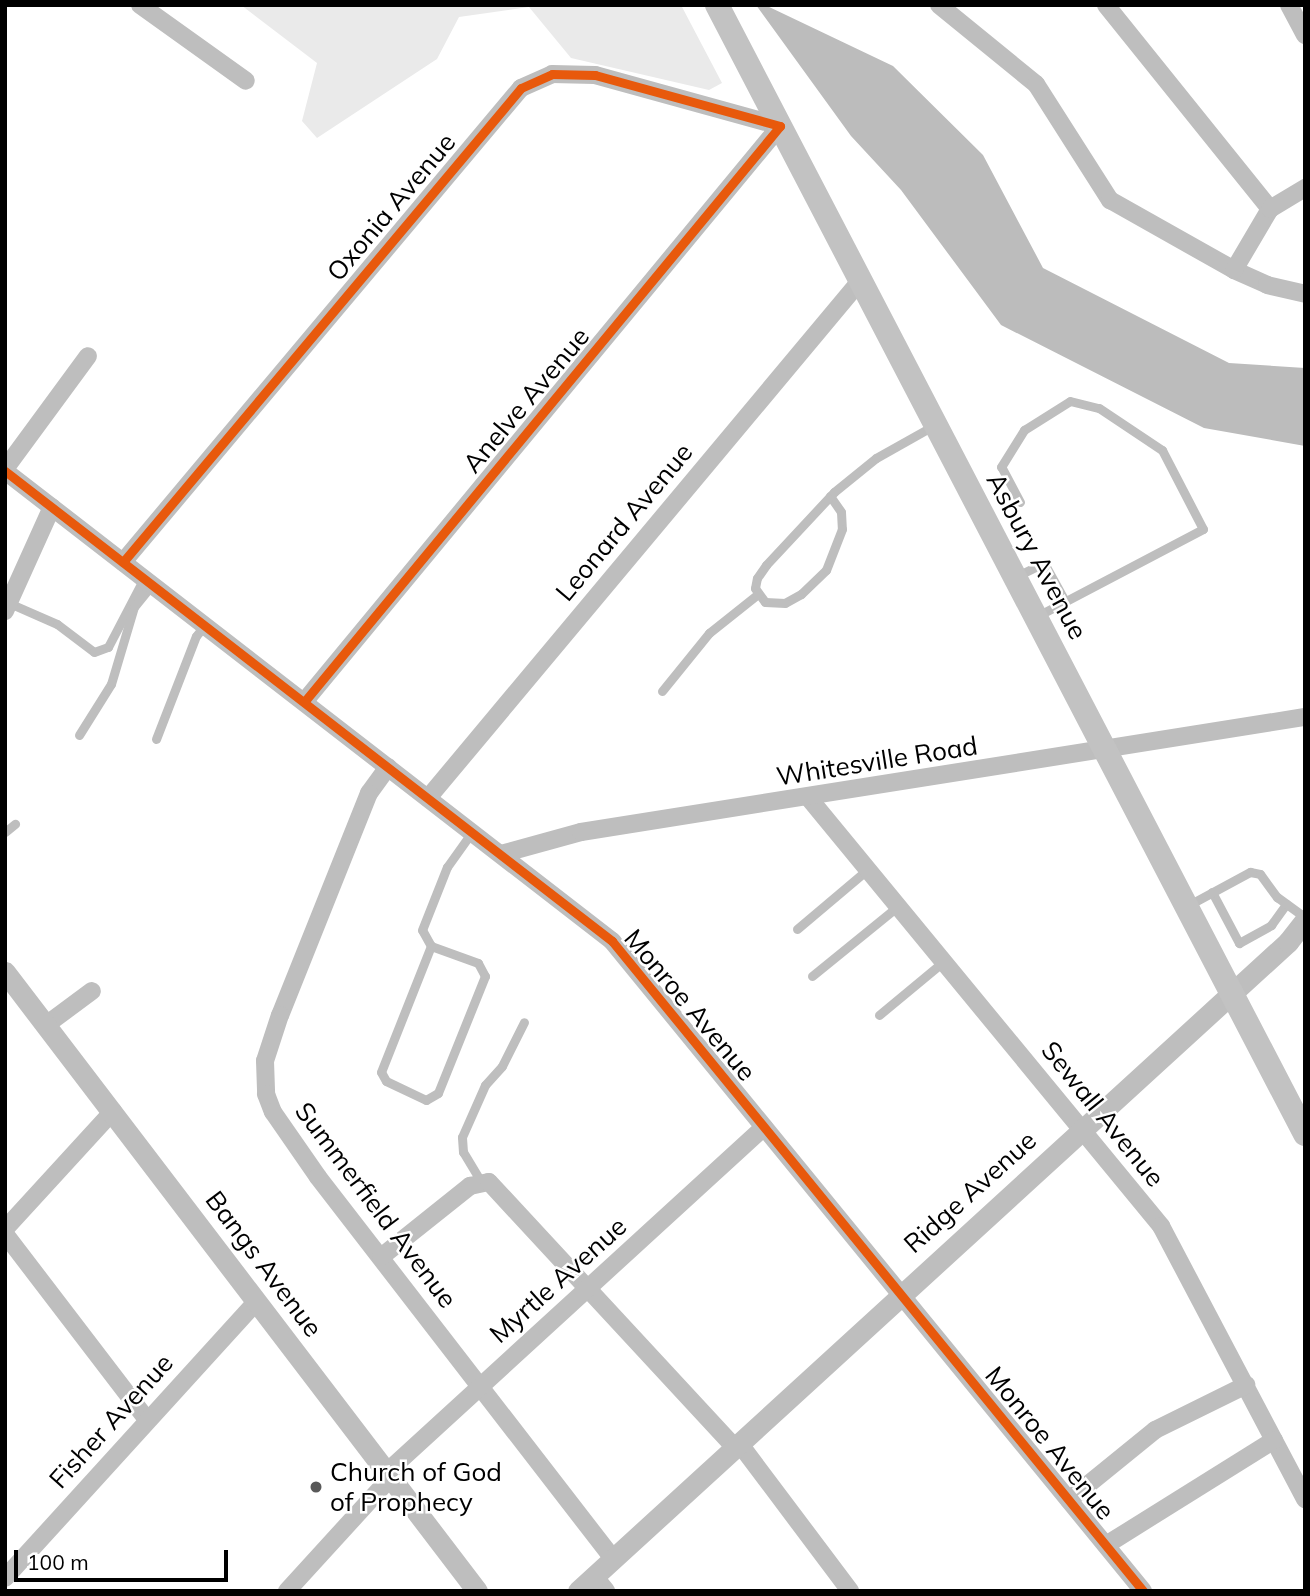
<!DOCTYPE html>
<html>
<head>
<meta charset="utf-8">
<style>
	body { margin:0 }
	#map { position:relative; width:1310px; height:1596px; overflow:hidden; background:#fff; font-family:Mulish,sans-serif }
	div>[style] { position:absolute }
	.green>* { inset:0; background:#eaeaea }
	.water>* { inset:0; background:#bcbcbc }
	.service>* { height:9px; margin:-4.5px; padding:0 4.5px; transform-origin:4.5px; border-radius:4.5px; background:#bebebe }
	.minor>* { height:18px; margin:-9px; padding:0 9px; transform-origin:9px; border-radius:9px; background:#bebebe }
	.tertiary>* { height:21px; margin:-10.5px; padding:0 10.5px; transform-origin:10.5px; border-radius:10.5px; background:#bebebe }
	.secondary>* { height:24px; margin:-12px; padding:0 12px; transform-origin:12px; border-radius:12px; background:#c2c2c2 }
	.cycleway>* { height:9px; margin:-4.5px; padding:0 4.5px; transform-origin:4.5px; border-radius:4.5px; background:#e8590c }
	.dots>* { width:19px; height:19px; translate:-50% -50%; box-sizing:border-box; border:4px solid #fff; border-radius:50% }
	span { translate:-50% -50%; white-space:nowrap; text-align:center; line-height:1.15; -webkit-text-stroke:5px #fff; paint-order:stroke }
	.street-label { font-size:26px; color:#000 }
	.poi-label { font-size:26px; color:#000 }
	.left { translate:0 -50%; text-align:left }
	.frame { position:absolute; inset:0; border:7px solid #000; pointer-events:none }
	.scale { position:absolute; left:14px; top:1550px; width:214px; height:32px; box-sizing:border-box; border:4px solid #000; border-top:0; padding-left:9px; font-size:21px; line-height:24px; white-space:nowrap; color:#000; -webkit-text-stroke:5px #fff; paint-order:stroke }
</style>
</head>
<body>
<div id="map">
	<div class="green">
		<i style="clip-path:polygon(241px 5px,681px 5px,722px 83px,709px 90px,571px 58px,529px 7px,459px 17px,437px 59px,317px 138px,302px 121px,317px 63px)"></i>
	</div>
	<div class="water">
		<i style="clip-path:polygon(756px 5px,765px 5px,893px 66px,983px 155px,1043px 268px,1229px 363px,1305px 368px,1305px 446px,1204px 428px,1001px 325px,901px 190px,851px 136px)"></i>
	</div>
	<div class="service">
		<i style="left:830px;top:496px;width:19px;rotate:55deg"></i>
		<i style="left:841px;top:512px;width:17px;rotate:87deg"></i>
		<i style="left:842px;top:529px;width:44px;rotate:111.3deg"></i>
		<i style="left:826px;top:570px;width:35px;rotate:136deg"></i>
		<i style="left:801px;top:594px;width:18px;rotate:151deg"></i>
		<i style="left:785px;top:603px;width:20px;rotate:-177deg"></i>
		<i style="left:765px;top:602px;width:17px;rotate:-126deg"></i>
		<i style="left:755px;top:588px;width:10px;rotate:-79deg"></i>
		<i style="left:757px;top:578px;width:16px;rotate:-55deg"></i>
		<i style="left:766px;top:565px;width:100px;rotate:-47deg"></i>
		<i style="left:834px;top:492px;width:54px;rotate:-39deg"></i>
		<i style="left:876px;top:458px;width:65px;rotate:-29.3deg"></i>
		<i style="left:1020px;top:502px;width:40px;rotate:-118deg"></i>
		<i style="left:1001px;top:467px;width:44px;rotate:-58.1deg"></i>
		<i style="left:1024px;top:430px;width:54px;rotate:-32.2deg"></i>
		<i style="left:1070px;top:401px;width:30px;rotate:14deg"></i>
		<i style="left:1099px;top:408px;width:76px;rotate:33.7deg"></i>
		<i style="left:1162px;top:450px;width:89px;rotate:62.6deg"></i>
		<i style="left:1203px;top:529px;width:187px;rotate:152.3deg"></i>
		<i style="left:1015px;top:577px;width:32px;rotate:-26deg"></i>
		<i style="left:1044px;top:563px;width:43px;rotate:61.1deg"></i>
		<i style="left:9px;top:603px;width:52px;rotate:23.6deg"></i>
		<i style="left:57px;top:624px;width:46px;rotate:37.1deg"></i>
		<i style="left:94px;top:652px;width:15px;rotate:-20deg"></i>
		<i style="left:108px;top:647px;width:78px;rotate:-62.4deg"></i>
		<i style="left:662px;top:691px;width:75px;rotate:-51deg"></i>
		<i style="left:709px;top:633px;width:63px;rotate:-38.5deg"></i>
		<i style="left:79px;top:735px;width:60px;rotate:-57.9deg"></i>
		<i style="left:111px;top:684px;width:80px;rotate:-73.4deg"></i>
		<i style="left:134px;top:607px;width:28px;rotate:-51deg"></i>
		<i style="left:156px;top:739px;width:110px;rotate:-68.8deg"></i>
		<i style="left:196px;top:636px;width:14px;rotate:-51deg"></i>
		<i style="left:5px;top:832px;width:13px;rotate:-39deg"></i>
		<i style="left:1212px;top:892px;width:58px;rotate:62.1deg"></i>
		<i style="left:1239px;top:943px;width:37px;rotate:-29deg"></i>
		<i style="left:1271px;top:925px;width:26px;rotate:-54deg"></i>
		<i style="left:1187px;top:906px;width:72px;rotate:-28.4deg"></i>
		<i style="left:1250px;top:872px;width:10px;rotate:11deg"></i>
		<i style="left:1260px;top:874px;width:29px;rotate:54deg"></i>
		<i style="left:1277px;top:897px;width:34px;rotate:36deg"></i>
		<i style="left:797px;top:929px;width:93px;rotate:-40.2deg"></i>
		<i style="left:431px;top:946px;width:50px;rotate:19.9deg"></i>
		<i style="left:478px;top:963px;width:15px;rotate:62deg"></i>
		<i style="left:485px;top:976px;width:126px;rotate:111.9deg"></i>
		<i style="left:438px;top:1093px;width:14px;rotate:150deg"></i>
		<i style="left:426px;top:1100px;width:44px;rotate:-154.6deg"></i>
		<i style="left:386px;top:1081px;width:10px;rotate:-119deg"></i>
		<i style="left:381px;top:1072px;width:136px;rotate:-68.4deg"></i>
		<i style="left:431px;top:946px;width:18px;rotate:-119deg"></i>
		<i style="left:422px;top:930px;width:68px;rotate:-68.4deg"></i>
		<i style="left:447px;top:867px;width:43px;rotate:-54.5deg"></i>
		<i style="left:812px;top:976px;width:111px;rotate:-39.1deg"></i>
		<i style="left:879px;top:1015px;width:85px;rotate:-39.7deg"></i>
		<i style="left:480px;top:1180px;width:33px;rotate:-121deg"></i>
		<i style="left:463px;top:1152px;width:15px;rotate:-94deg"></i>
		<i style="left:462px;top:1137px;width:57px;rotate:-66.1deg"></i>
		<i style="left:485px;top:1085px;width:25px;rotate:-48deg"></i>
		<i style="left:502px;top:1066px;width:49px;rotate:-63.4deg"></i>
	</div>
	<div class="minor">
		<i style="left:140px;top:5px;width:130px;rotate:35.6deg"></i>
		<i style="left:939px;top:5px;width:125px;rotate:39.2deg"></i>
		<i style="left:1036px;top:84px;width:138px;rotate:57.5deg"></i>
		<i style="left:1110px;top:200px;width:142px;rotate:29.4deg"></i>
		<i style="left:1234px;top:270px;width:36px;rotate:24deg"></i>
		<i style="left:1267px;top:285px;width:39px;rotate:13deg"></i>
		<i style="left:1106px;top:5px;width:262px;rotate:51.2deg"></i>
		<i style="left:1289px;top:5px;width:34px;rotate:62deg"></i>
		<i style="left:1234px;top:270px;width:71px;rotate:-59.5deg"></i>
		<i style="left:1270px;top:209px;width:41px;rotate:-31deg"></i>
		<i style="left:5px;top:469px;width:140px;rotate:-53.7deg"></i>
		<i style="left:5px;top:471px;width:768px;rotate:37.75deg"></i>
		<i style="left:612px;top:941px;width:839px;rotate:50.75deg"></i>
		<i style="left:123px;top:562px;width:619px;rotate:-49.98deg"></i>
		<i style="left:521px;top:88px;width:34px;rotate:-24deg"></i>
		<i style="left:552px;top:74px;width:43px;rotate:1.3deg"></i>
		<i style="left:595px;top:75px;width:192px;rotate:15.4deg"></i>
		<i style="left:780px;top:126px;width:747px;rotate:129.57deg"></i>
		<i style="left:5px;top:611px;width:114px;rotate:-65.7deg"></i>
		<i style="left:388px;top:767px;width:32px;rotate:126deg"></i>
		<i style="left:369px;top:793px;width:239px;rotate:111.8deg"></i>
		<i style="left:280px;top:1015px;width:48px;rotate:108.1deg"></i>
		<i style="left:265px;top:1061px;width:33px;rotate:88deg"></i>
		<i style="left:266px;top:1094px;width:19px;rotate:69deg"></i>
		<i style="left:273px;top:1112px;width:79px;rotate:55.3deg"></i>
		<i style="left:318px;top:1177px;width:482px;rotate:52.3deg"></i>
		<i style="left:808px;top:797px;width:556px;rotate:50.55deg"></i>
		<i style="left:1161px;top:1226px;width:309px;rotate:62.2deg"></i>
		<i style="left:428px;top:798px;width:675px;rotate:-50.11deg"></i>
		<i style="left:501px;top:854px;width:83px;rotate:-15.4deg"></i>
		<i style="left:581px;top:832px;width:733px;rotate:-9.03deg"></i>
		<i style="left:46px;top:1025px;width:57px;rotate:-36.5deg"></i>
		<i style="left:5px;top:1229px;width:160px;rotate:-47.5deg"></i>
		<i style="left:5px;top:1234px;width:234px;rotate:52.6deg"></i>
		<i style="left:381px;top:1257px;width:114px;rotate:-38.6deg"></i>
		<i style="left:470px;top:1186px;width:19px;rotate:-12deg"></i>
		<i style="left:489px;top:1182px;width:361px;rotate:47.2deg"></i>
		<i style="left:739px;top:1443px;width:185px;rotate:53.1deg"></i>
		<i style="left:387px;top:1472px;width:511px;rotate:-42.46deg"></i>
		<i style="left:1069px;top:1500px;width:111px;rotate:-39.1deg"></i>
		<i style="left:1155px;top:1430px;width:102px;rotate:-26.3deg"></i>
		<i style="left:1106px;top:1545px;width:198px;rotate:-32deg"></i>
		<i style="left:594px;top:1576px;width:19px;rotate:51deg"></i>
		<i style="left:5px;top:1578px;width:374px;rotate:-47.7deg"></i>
		<i style="left:287px;top:1591px;width:154px;rotate:-47.6deg"></i>
	</div>
	<div class="tertiary">
		<i style="left:5px;top:972px;width:778px;rotate:52.67deg"></i>
		<i style="left:578px;top:1591px;width:962px;rotate:-42.43deg"></i>
		<i style="left:1288px;top:942px;width:28px;rotate:-52deg"></i>
	</div>
	<div class="secondary">
		<i style="left:717px;top:5px;width:1273px;rotate:62.49deg"></i>
	</div>
	<div class="cycleway">
		<i style="left:5px;top:471px;width:768px;rotate:37.75deg"></i>
		<i style="left:612px;top:941px;width:839px;rotate:50.75deg"></i>
		<i style="left:123px;top:562px;width:619px;rotate:-49.98deg"></i>
		<i style="left:521px;top:88px;width:34px;rotate:-24deg"></i>
		<i style="left:552px;top:74px;width:43px;rotate:1.3deg"></i>
		<i style="left:595px;top:75px;width:192px;rotate:15.4deg"></i>
		<i style="left:780px;top:126px;width:747px;rotate:129.57deg"></i>
	</div>
	<div class="dots">
		<i style="left:316px;top:1487px;background:#595959"></i>
	</div>
	<div class="street-label">
		<span style="left:391px;top:207px;rotate:-50deg">Oxonia Avenue</span>
		<span style="left:526px;top:400px;rotate:-50deg">Anelve Avenue</span>
		<span style="left:624px;top:522px;rotate:-50deg">Leonard Avenue</span>
		<span style="left:1037px;top:556px;rotate:62deg">Asbury Avenue</span>
		<span style="left:877px;top:761px;rotate:-9deg">Whitesville Road</span>
		<span style="left:690px;top:1005px;rotate:50deg">Monroe Avenue</span>
		<span style="left:1103px;top:1114px;rotate:51deg">Sewall Avenue</span>
		<span style="left:970px;top:1192px;rotate:-42deg">Ridge Avenue</span>
		<span style="left:376px;top:1205px;rotate:53deg">Summerfield Avenue</span>
		<span style="left:264px;top:1264px;rotate:53deg">Bangs Avenue</span>
		<span style="left:558px;top:1280px;rotate:-42deg">Myrtle Avenue</span>
		<span style="left:111px;top:1421px;rotate:-48deg">Fisher Avenue</span>
		<span style="left:1050px;top:1443px;rotate:51deg">Monroe Avenue</span>
	</div>
	<div class="poi-label">
		<span class="left" style="left:330px;top:1487px">Church of God<br>of Prophecy</span>
	</div>
	<div class="frame"></div>
	<div class="scale">100 m</div>
</div>
</body>
</html>
